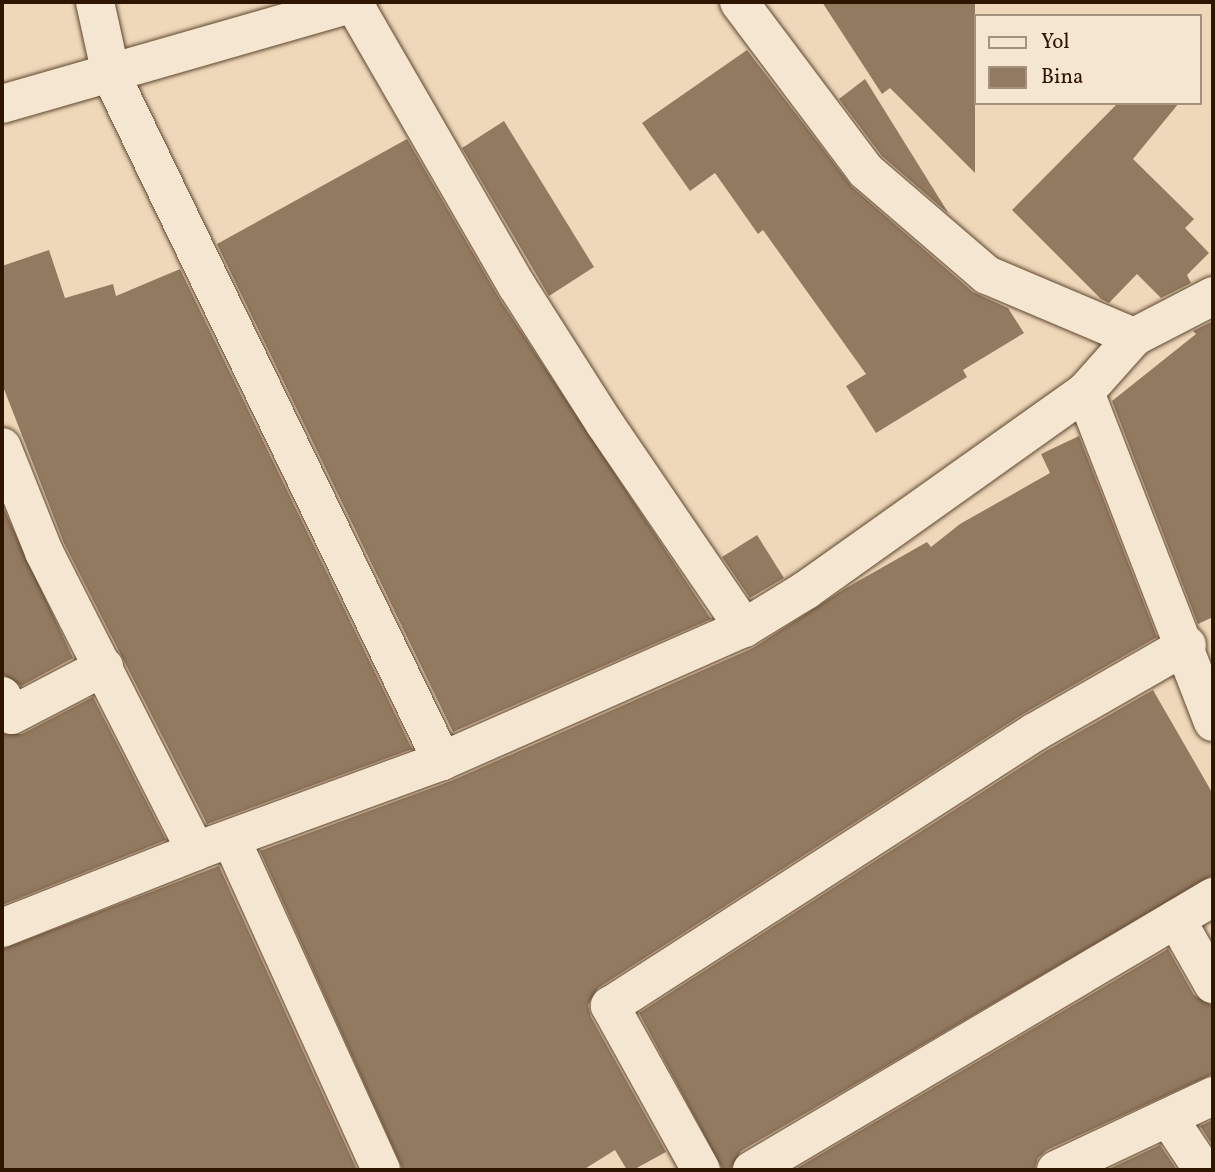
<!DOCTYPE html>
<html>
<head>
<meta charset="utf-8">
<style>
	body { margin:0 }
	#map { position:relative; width:1215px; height:1172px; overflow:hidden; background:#efd8ba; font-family:Vollkorn,serif }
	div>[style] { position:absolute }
	.building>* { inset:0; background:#927a61 }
	.roads { filter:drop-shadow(0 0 2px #5e462e) drop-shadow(0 0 2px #5e462e) }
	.minor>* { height:38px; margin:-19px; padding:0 19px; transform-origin:19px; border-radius:19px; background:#f5e6d2 }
	.tertiary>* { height:38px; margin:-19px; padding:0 19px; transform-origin:19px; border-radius:19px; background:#f5e6d2 }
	span { translate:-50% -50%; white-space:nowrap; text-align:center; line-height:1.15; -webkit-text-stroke:5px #f5e6d2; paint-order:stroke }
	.frame { position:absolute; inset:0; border:4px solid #2e1500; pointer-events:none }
	.legend { position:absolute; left:974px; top:14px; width:228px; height:91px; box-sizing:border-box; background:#f5e6d2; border:2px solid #a5927e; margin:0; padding:9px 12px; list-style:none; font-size:21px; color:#2e1500 }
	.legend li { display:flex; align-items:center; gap:14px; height:35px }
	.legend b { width:35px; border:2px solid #a5927e }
</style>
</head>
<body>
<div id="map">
	<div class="building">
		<i style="clip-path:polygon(822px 2px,975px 2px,975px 173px,890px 88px,882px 94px)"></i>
		<i style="clip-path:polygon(747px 50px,852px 187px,973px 292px,1008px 308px,1024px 333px,963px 370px,967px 377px,876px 433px,846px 386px,866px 374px,763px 230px,758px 234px,715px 173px,690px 191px,642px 123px)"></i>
		<i style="clip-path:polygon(865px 79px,949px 214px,882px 156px,839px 99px)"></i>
		<i style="clip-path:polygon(1118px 103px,1179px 103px,1133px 159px,1194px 219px,1185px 228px,1209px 253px,1187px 275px,1191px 283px,1161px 298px,1137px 274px,1109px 303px,1101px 299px,1012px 210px)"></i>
		<i style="clip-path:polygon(504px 121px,594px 267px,549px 296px,462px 148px)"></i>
		<i style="clip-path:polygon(407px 139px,499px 298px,711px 619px,453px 732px,217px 244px)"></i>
		<i style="clip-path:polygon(49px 250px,65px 298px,113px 284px,116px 296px,180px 269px,412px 749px,207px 824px,64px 543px,2px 384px,2px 266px)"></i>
		<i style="clip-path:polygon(1213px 321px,1213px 617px,1198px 624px,1112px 401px,1196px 334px,1193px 331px)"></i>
		<i style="clip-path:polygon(1079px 436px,1157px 637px,1023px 714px,598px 988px,588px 1005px,591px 1017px,666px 1152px,633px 1170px,627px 1170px,615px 1150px,583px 1170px,403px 1170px,260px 851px,451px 781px,753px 648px,846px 588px,927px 542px,931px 547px,960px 524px,1050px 473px,1041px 454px)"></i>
		<i style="clip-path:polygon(2px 505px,73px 658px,21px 686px,2px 674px)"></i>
		<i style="clip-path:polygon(757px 535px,784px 578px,750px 598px,722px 557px)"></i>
		<i style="clip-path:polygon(1153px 690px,1213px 794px,1213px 875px,741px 1151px,730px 1170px,723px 1170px,639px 1013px,1046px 751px)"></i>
		<i style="clip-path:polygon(93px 697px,166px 840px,2px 905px,2px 734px,22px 734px)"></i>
		<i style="clip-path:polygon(219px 866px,357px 1170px,2px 1170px,2px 949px)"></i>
		<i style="clip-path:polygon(1168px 949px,1194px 995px,1213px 1006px,1213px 1074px,1047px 1150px,1038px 1158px,1034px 1170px,794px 1170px)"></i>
		<i style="clip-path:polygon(1213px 1120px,1213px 1146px,1200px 1126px)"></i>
		<i style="clip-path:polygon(1160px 1145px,1177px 1170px,1107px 1170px)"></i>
	</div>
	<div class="roads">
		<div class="minor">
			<i style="left:95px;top:2px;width:75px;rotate:77.6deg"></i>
			<i style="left:111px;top:75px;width:762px;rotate:64.24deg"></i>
			<i style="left:739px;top:2px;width:211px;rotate:53.1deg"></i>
			<i style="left:866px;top:171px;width:160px;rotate:40.7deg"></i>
			<i style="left:987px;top:275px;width:160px;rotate:22.9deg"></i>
			<i style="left:354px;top:4px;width:326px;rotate:60deg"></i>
			<i style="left:517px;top:286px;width:164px;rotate:57.5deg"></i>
			<i style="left:605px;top:424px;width:247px;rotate:55.7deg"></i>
			<i style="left:1085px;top:392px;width:354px;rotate:68.8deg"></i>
			<i style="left:2px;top:447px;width:113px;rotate:68.2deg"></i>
			<i style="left:44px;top:552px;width:335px;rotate:63.1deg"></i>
			<i style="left:2px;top:696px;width:21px;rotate:62deg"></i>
			<i style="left:12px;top:715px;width:104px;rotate:-27.6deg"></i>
			<i style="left:231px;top:839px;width:363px;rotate:65.6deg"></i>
			<i style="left:1176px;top:919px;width:75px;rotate:60.4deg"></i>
			<i style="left:2px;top:928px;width:209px;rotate:-21.6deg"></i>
			<i style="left:196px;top:851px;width:262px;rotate:-20.1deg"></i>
			<i style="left:442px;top:761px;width:330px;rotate:-23.8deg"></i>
			<i style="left:744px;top:628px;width:73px;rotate:-31.5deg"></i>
			<i style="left:806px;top:590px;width:342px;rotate:-35.4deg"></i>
			<i style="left:1085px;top:392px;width:74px;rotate:-48.3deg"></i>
			<i style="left:1134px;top:337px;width:89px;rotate:-27.4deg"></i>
			<i style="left:1169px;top:1119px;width:61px;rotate:56.3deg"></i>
			<i style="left:701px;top:1170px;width:188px;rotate:-119deg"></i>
			<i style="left:610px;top:1006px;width:506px;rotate:-32.81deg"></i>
			<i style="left:1035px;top:732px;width:175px;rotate:-29.8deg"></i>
			<i style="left:752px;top:1170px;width:536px;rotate:-30.63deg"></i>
			<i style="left:1056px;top:1170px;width:174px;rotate:-25.2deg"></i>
		</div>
		<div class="tertiary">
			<i style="left:2px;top:104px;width:370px;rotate:-16deg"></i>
		</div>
	</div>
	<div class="frame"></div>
	<ul class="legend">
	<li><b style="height:9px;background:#f5e6d2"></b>Yol</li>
	<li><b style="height:19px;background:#927a61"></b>Bina</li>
	</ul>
</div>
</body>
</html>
